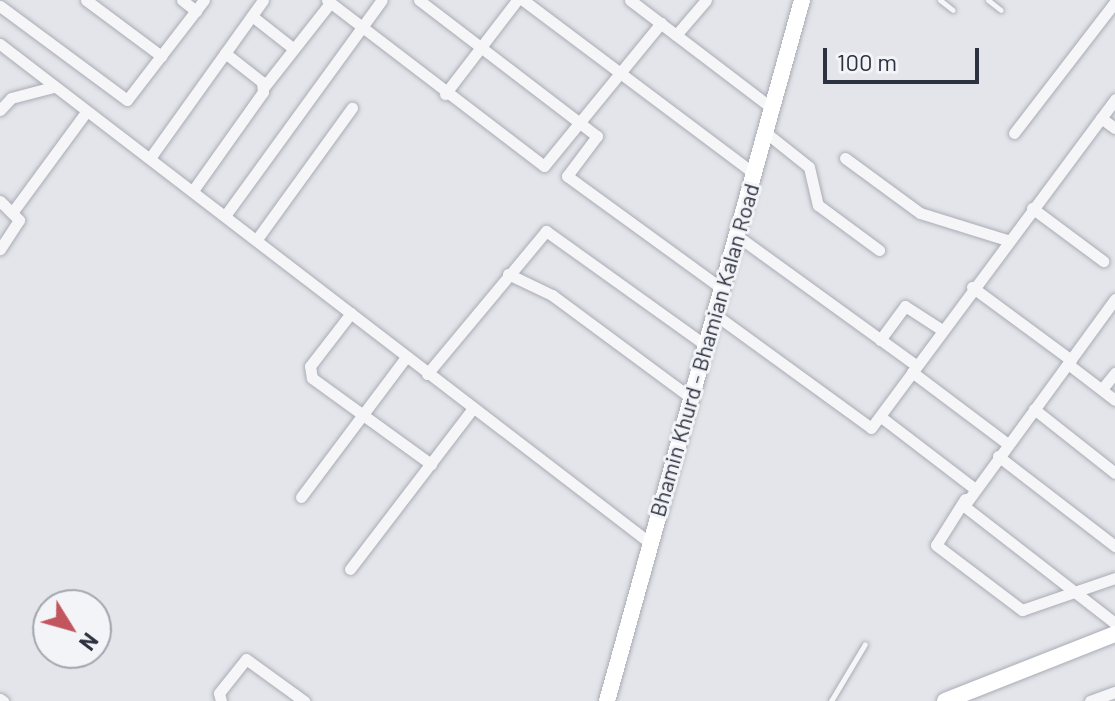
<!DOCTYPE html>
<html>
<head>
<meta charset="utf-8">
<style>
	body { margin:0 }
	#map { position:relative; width:1115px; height:701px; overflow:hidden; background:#e3e5ea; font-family:Barlow,sans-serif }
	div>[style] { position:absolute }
	.roads { filter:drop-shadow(0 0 2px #a9acb4) drop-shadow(0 0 2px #a9acb4) }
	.lane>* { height:5px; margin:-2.5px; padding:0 2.5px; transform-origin:2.5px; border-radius:2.5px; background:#f6f6f9 }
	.street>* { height:11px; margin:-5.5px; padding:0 5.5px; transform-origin:5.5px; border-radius:5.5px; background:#f6f6f9 }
	.secondary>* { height:16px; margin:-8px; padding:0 8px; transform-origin:8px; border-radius:8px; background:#fff }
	span { translate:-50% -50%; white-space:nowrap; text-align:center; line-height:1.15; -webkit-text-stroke:6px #f3f4f7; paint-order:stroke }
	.street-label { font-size:22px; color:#2d3241 }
	.north { position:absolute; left:32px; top:589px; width:80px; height:80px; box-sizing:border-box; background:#f3f4f7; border:2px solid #a4a6ae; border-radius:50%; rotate:127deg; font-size:22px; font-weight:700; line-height:32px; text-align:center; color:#2d3241 }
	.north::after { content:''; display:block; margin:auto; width:28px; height:36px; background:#c2555d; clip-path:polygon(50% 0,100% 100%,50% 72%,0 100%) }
	.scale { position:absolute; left:823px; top:48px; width:156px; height:36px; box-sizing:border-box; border:4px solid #2d3241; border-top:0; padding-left:10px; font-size:24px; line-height:28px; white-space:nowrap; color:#2d3241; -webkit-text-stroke:6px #f3f4f7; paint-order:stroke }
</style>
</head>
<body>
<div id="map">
	<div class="roads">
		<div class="lane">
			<i style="left:940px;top:0;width:16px;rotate:38deg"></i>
			<i style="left:988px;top:0;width:16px;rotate:38deg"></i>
			<i style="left:831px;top:701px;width:66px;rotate:-59.2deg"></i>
		</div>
		<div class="street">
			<i style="left:86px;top:0;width:94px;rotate:36.7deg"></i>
			<i style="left:182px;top:0;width:18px;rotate:38deg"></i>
			<i style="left:327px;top:0;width:273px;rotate:37.4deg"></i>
			<i style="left:544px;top:166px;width:185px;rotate:-50.7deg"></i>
			<i style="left:419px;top:0;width:224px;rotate:37.4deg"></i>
			<i style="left:597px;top:136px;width:50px;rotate:126.9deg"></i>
			<i style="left:567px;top:176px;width:189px;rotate:36deg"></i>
			<i style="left:523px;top:0;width:288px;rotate:36.9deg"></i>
			<i style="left:630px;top:0;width:178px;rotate:37.3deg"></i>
			<i style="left:0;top:6px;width:158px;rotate:36.5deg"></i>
			<i style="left:127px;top:100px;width:126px;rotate:-52.4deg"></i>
			<i style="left:252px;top:16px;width:53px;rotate:38.2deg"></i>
			<i style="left:676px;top:35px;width:46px;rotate:-49.4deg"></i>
			<i style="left:0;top:44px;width:819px;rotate:37.51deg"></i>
			<i style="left:264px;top:87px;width:107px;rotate:-51.8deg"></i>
			<i style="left:445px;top:94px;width:118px;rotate:-52.5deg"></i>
			<i style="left:0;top:110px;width:16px;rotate:-47deg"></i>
			<i style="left:11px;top:98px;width:43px;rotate:-14.7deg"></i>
			<i style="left:1101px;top:118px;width:17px;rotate:36deg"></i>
			<i style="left:765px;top:132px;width:56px;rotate:38.5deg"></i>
			<i style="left:809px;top:167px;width:39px;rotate:77deg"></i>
			<i style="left:818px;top:205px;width:76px;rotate:36.4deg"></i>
			<i style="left:1014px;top:133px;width:165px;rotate:-52.4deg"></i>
			<i style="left:150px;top:158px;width:194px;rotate:-54.4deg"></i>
			<i style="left:845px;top:158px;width:93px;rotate:36.3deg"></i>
			<i style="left:920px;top:213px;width:91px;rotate:17.2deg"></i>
			<i style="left:194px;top:189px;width:119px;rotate:-54.6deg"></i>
			<i style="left:263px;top:92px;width:10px;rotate:-96deg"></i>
			<i style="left:262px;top:82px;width:47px;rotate:-141.9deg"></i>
			<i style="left:0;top:201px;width:27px;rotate:45deg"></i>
			<i style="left:19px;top:220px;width:35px;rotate:123deg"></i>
			<i style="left:1032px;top:208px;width:89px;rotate:36.7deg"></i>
			<i style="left:14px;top:210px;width:122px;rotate:-53.7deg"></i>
			<i style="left:227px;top:213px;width:263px;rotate:-54deg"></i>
			<i style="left:736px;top:235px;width:223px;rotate:35.9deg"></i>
			<i style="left:257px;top:239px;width:162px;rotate:-54.1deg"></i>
			<i style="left:508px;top:274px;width:49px;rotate:25.5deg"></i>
			<i style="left:552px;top:295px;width:173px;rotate:36.5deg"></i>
			<i style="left:972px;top:287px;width:123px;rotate:36.4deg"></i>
			<i style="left:1115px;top:299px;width:256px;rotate:126.1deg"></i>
			<i style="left:964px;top:506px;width:191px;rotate:37.8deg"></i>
			<i style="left:351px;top:313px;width:67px;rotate:127.7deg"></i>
			<i style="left:310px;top:366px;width:12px;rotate:81deg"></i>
			<i style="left:312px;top:378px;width:147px;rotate:35.9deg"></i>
			<i style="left:713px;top:313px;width:195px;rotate:36deg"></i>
			<i style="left:871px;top:428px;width:410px;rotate:-53.4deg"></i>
			<i style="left:880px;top:340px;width:42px;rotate:-53.7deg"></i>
			<i style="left:905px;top:306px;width:44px;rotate:33deg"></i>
			<i style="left:1068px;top:364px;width:59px;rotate:37.5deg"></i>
			<i style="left:912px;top:372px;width:120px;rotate:36.9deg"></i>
			<i style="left:427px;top:374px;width:186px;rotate:-50.2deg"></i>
			<i style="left:546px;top:231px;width:194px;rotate:35.6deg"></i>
			<i style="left:1102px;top:389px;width:21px;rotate:-51deg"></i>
			<i style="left:1034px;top:409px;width:103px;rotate:38.3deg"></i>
			<i style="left:881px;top:417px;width:117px;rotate:37.4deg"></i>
			<i style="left:998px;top:456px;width:148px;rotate:37.6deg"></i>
			<i style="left:301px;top:497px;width:175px;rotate:-53.1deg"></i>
			<i style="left:965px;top:499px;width:54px;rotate:122.2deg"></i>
			<i style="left:936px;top:545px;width:108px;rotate:37.1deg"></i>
			<i style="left:1022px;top:610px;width:98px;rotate:-19deg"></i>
			<i style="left:350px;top:569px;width:203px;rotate:-52.6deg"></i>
			<i style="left:0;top:699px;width:4px;rotate:34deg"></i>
			<i style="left:221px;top:701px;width:8px;rotate:-104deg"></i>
			<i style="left:219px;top:693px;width:43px;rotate:-51.5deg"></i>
			<i style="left:246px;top:659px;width:72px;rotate:35.9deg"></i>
			<i style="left:1090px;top:701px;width:27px;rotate:-20deg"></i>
		</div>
		<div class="secondary">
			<i style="left:607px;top:701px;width:728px;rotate:-74.45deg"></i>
			<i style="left:945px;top:701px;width:183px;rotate:-21.5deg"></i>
		</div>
	</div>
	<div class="street-label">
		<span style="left:704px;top:350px;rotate:-74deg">Bhamin Khurd - Bhamian Kalan Road</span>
	</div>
	<div class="north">N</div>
	<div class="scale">100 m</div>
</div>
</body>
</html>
